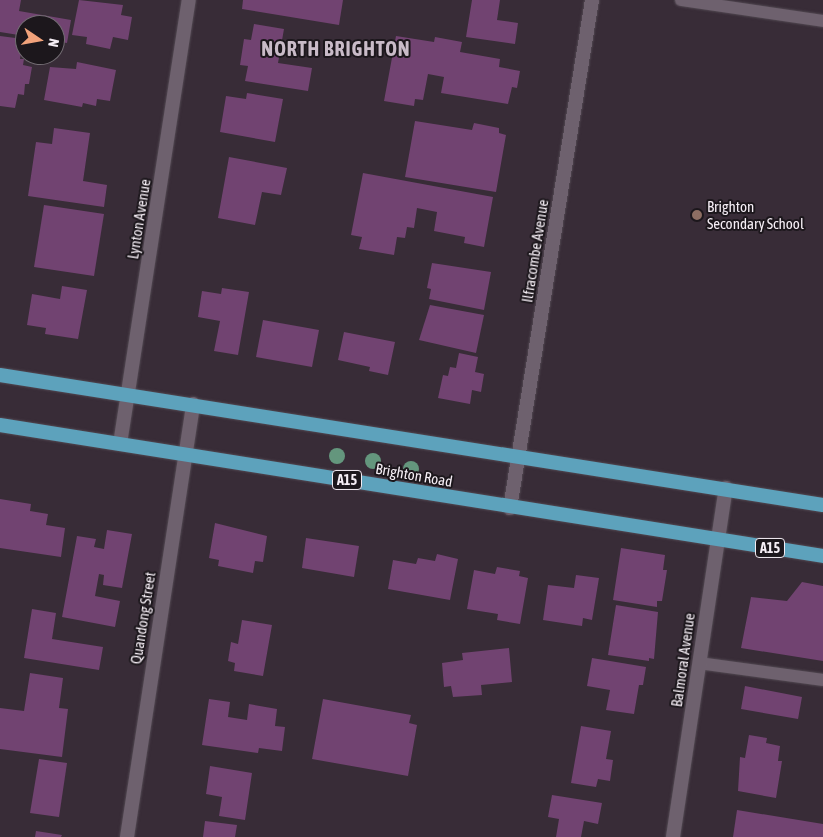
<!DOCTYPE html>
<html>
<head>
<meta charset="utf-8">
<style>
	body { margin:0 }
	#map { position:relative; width:823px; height:837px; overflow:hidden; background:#382c37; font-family:"Asap Condensed",sans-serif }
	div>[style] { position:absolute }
	.building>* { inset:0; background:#714371 }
	.roads { filter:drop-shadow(0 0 1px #524952) drop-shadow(0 0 1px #524952) }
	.service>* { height:12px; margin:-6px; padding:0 6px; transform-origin:6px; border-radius:6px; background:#6e616e }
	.minor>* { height:14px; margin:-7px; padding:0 7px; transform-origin:7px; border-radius:7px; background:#6e616e }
	.primary>* { height:14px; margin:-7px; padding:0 7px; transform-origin:7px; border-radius:7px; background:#5da2bc }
	.trees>* { width:16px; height:16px; margin:-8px; border-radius:50%; background:#64967d }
	.dots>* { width:14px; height:14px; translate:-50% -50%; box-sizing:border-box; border:2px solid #1c171c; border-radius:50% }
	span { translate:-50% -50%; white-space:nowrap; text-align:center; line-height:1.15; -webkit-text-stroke:4px #1c171c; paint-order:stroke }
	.shield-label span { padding:1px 4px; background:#1c171c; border:1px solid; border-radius:4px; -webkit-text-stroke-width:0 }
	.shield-label { font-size:14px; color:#f5eef5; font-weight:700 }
	.poi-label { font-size:15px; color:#f5eef5 }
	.left { translate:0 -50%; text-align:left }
	.street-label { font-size:15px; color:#f5eef5 }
	.district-label { font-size:20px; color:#c9bbc8; font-weight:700; letter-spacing:1px }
	.north { position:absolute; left:15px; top:15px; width:50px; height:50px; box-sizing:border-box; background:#1c171c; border:1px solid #736d73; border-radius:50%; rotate:102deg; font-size:14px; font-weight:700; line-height:20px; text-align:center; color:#f5eef5 }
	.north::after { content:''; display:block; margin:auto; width:18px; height:22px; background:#f1a27b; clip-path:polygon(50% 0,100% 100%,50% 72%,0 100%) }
</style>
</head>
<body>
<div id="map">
	<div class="building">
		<i style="clip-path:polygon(0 0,21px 0,19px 11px,71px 20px,67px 43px,55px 41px,55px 25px,25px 25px,25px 36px,0 32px)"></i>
		<i style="clip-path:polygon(79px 0,123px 5px,121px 15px,132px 17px,128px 40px,113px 37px,110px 49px,86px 44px,87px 37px,72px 35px)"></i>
		<i style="clip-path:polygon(243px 0,343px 0,339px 25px,242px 9px)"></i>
		<i style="clip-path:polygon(472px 0,500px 0,497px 20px,518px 23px,515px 44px,466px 37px)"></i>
		<i style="clip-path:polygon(254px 24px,284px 29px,278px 63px,312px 68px,308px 91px,245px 81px,248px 66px,240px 65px,244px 39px,251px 40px)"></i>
		<i style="clip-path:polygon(0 36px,23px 39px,20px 59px,24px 59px,23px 65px,32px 67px,29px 84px,25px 84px,24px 95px,18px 94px,15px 108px,0 106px)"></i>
		<i style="clip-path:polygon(396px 36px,434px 42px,435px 37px,462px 42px,460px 52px,500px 59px,499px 67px,520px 71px,517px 88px,512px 87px,508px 104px,441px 93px,444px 77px,428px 74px,423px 100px,415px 99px,414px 106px,384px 101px)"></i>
		<i style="clip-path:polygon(77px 62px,116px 70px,110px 101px,97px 99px,96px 106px,83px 103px,82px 107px,44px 100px,50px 67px,76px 69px)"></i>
		<i style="clip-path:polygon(247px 93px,283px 99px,275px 142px,220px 132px,226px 96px,246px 99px)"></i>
		<i style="clip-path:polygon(415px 121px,472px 130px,474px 123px,499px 128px,499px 133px,506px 135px,496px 192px,405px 177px)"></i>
		<i style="clip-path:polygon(54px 128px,90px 133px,83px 181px,107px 185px,104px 207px,28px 196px,36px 142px,52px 144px)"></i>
		<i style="clip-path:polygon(229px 157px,287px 168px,281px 195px,262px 192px,255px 225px,218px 218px)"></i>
		<i style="clip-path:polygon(363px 173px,493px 197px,484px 247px,464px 243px,465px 237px,434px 231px,437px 212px,417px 208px,414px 228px,407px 227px,405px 238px,397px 237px,394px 255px,359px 249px,362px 237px,351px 235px)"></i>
		<i style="clip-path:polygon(44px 205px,104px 214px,94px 276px,34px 267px)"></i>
		<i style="clip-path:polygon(432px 263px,491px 272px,484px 310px,429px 299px,431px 289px,427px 288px)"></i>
		<i style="clip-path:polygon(62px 286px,87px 290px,78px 339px,45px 334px,46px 328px,27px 325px,32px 294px,60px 299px)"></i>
		<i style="clip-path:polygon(222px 288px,249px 292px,238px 355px,214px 351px,220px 321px,198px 317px,202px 291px,221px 294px)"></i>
		<i style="clip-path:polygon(430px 305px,484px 315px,476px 353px,419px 340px)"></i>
		<i style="clip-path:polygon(263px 320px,319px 330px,312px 367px,256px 357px)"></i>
		<i style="clip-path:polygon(344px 332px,395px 342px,388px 375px,369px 371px,370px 367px,338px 360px)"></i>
		<i style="clip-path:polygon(459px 353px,478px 357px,475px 372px,484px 374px,481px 392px,472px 390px,470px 404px,438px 398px,443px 375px,448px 376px,450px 367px,456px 368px)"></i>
		<i style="clip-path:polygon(0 499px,31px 504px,30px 511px,48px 514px,46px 525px,65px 528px,61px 557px,0 548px)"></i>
		<i style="clip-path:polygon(215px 523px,267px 536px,263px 562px,255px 561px,253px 573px,218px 566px,219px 560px,209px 558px)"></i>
		<i style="clip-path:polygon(107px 530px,132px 534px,122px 588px,103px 585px,104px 575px,99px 574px,95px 596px,120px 601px,115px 627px,62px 617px,77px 536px,96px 539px,94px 547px,104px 549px)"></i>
		<i style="clip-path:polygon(306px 538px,359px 546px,354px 577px,302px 568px)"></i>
		<i style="clip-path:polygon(621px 548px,665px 555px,663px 570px,667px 570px,662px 601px,657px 601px,657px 607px,613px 600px)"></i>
		<i style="clip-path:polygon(437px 554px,458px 559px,450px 600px,388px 589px,393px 560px,416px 564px,418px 558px,435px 561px)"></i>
		<i style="clip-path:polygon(497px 567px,520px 571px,519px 576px,528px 578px,520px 624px,497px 620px,498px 614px,467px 609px,474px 570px,495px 574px)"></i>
		<i style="clip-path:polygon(576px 575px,599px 578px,592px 620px,583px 618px,582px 626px,543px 620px,548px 585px,574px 588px)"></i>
		<i style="clip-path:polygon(802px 582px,823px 586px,823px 661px,741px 648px,751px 597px,787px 601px)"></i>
		<i style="clip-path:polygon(616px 605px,658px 612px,654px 659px,649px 658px,649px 661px,608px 655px)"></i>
		<i style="clip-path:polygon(32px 609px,56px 613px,52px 639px,103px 647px,99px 670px,24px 658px)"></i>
		<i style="clip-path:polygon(242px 620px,272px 625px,263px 676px,234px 671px,235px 663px,228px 661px,231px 642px,238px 644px)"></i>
		<i style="clip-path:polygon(509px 648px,512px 682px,481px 685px,482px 695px,453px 697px,451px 686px,444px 687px,442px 663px,463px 660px,462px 653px)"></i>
		<i style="clip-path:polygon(592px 658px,646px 667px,643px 685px,639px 685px,634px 714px,606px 710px,610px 690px,587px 686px)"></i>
		<i style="clip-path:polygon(30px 673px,63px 678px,59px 708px,68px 709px,62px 757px,0 749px,0 708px,24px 711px)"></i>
		<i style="clip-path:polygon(745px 686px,802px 697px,798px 719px,741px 709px)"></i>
		<i style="clip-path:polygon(209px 699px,230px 702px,228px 717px,247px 720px,249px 704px,277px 709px,275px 726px,285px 727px,282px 751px,259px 748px,258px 753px,202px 745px)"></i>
		<i style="clip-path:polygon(323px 699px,411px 715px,409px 723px,417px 725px,408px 776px,312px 759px)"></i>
		<i style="clip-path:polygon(581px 726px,611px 731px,606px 759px,613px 760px,610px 781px,598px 779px,596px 787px,571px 783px)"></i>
		<i style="clip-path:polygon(749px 735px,767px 738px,766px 743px,780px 746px,778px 761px,782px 761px,776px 798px,738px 791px,740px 757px,745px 758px)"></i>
		<i style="clip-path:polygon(39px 759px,67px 763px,59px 817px,30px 813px)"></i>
		<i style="clip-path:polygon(210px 766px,252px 773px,245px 820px,219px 816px,222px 797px,206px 794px)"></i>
		<i style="clip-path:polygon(552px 795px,602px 803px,598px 824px,584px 821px,581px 837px,556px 837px,559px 819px,548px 817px)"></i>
		<i style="clip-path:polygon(737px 810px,823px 824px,823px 837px,733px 837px)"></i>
		<i style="clip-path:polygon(205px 821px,237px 825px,235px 837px,203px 837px)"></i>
		<i style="clip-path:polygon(36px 831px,62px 835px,61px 837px,35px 837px)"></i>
	</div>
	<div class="roads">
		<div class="service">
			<i style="left:681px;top:0;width:144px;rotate:8.4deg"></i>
			<i style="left:699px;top:663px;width:125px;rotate:7.8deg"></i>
		</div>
		<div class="minor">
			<i style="left:120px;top:444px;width:449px;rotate:-81.2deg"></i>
			<i style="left:510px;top:508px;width:515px;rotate:-80.83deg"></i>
			<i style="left:127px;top:837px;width:438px;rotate:-81.3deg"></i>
			<i style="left:673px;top:837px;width:353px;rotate:-81.4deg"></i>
		</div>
		<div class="primary">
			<i style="left:0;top:375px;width:833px;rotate:8.98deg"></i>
			<i style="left:0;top:425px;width:833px;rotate:9.04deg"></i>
		</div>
	</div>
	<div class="trees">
		<i style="left:337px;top:456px"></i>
		<i style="left:373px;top:461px"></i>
		<i style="left:411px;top:469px"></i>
	</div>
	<div class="dots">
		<i style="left:697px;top:215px;background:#8d6e63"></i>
	</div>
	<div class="shield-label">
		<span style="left:347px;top:480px">A15</span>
		<span style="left:770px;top:548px">A15</span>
	</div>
	<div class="poi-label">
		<span class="left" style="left:707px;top:215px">Brighton<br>Secondary School</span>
	</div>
	<div class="street-label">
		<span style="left:139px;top:219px;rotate:-81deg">Lynton Avenue</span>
		<span style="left:535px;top:251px;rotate:-81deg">Ilfracombe Avenue</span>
		<span style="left:414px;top:475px;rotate:10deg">Brighton Road</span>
		<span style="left:143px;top:618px;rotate:-81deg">Quandong Street</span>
		<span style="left:683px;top:660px;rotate:-82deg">Balmoral Avenue</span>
	</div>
	<div class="district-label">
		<span style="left:336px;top:48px">NORTH BRIGHTON</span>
	</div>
	<div class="north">N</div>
</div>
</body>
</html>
